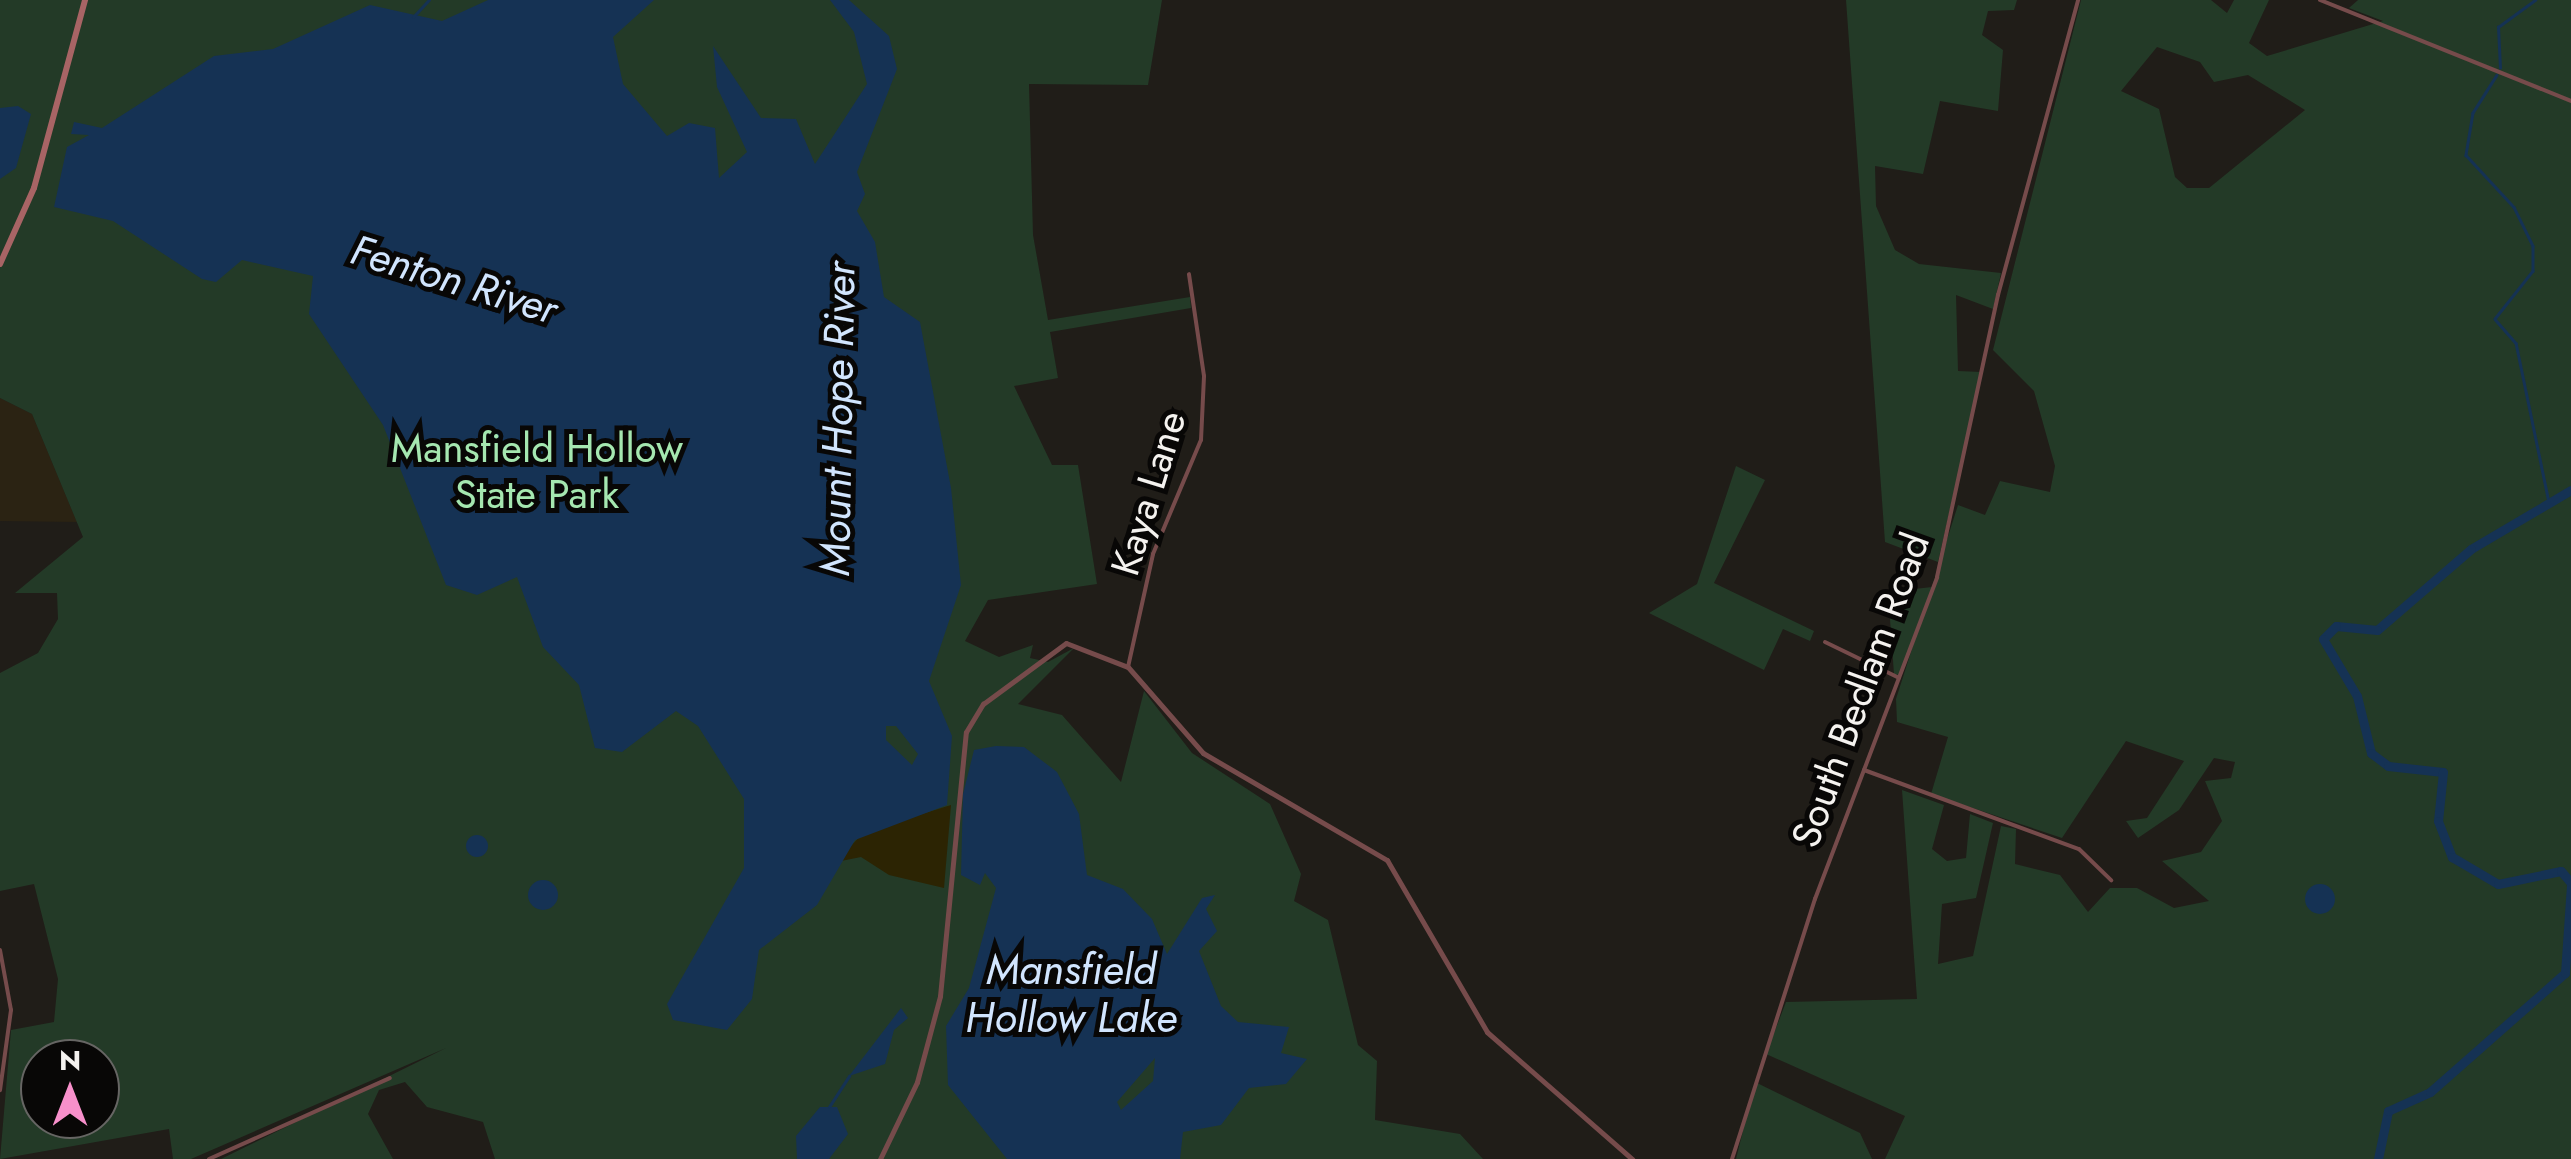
<!DOCTYPE html>
<html>
<head>
<meta charset="utf-8">
<style>
	body { margin:0 }
	#map { position:relative; width:2571px; height:1159px; overflow:hidden; background:#201d18; font-family:Jost,sans-serif }
	div>[style] { position:absolute }
	.education>* { inset:0; background:#2b2313 }
	.green>* { inset:0; background:#233a27 }
	.sand>* { inset:0; background:#2c2403 }
	.water>* { inset:0; background:#153254 }
	.round { border-radius:50% }
	.stream>* { height:2.5px; margin:-1.25px; padding:0 1.25px; transform-origin:1.25px; border-radius:1.25px; background:#153254 }
	.river>* { height:9px; margin:-4.5px; padding:0 4.5px; transform-origin:4.5px; border-radius:4.5px; background:#153254 }
	.minor>* { height:4px; margin:-2px; padding:0 2px; transform-origin:2px; border-radius:2px; background:#764b4b }
	.tertiary>* { height:5px; margin:-2.5px; padding:0 2.5px; transform-origin:2.5px; border-radius:2.5px; background:#764b4b }
	.secondary>* { height:6px; margin:-3px; padding:0 3px; transform-origin:3px; border-radius:3px; background:#a86465 }
	span { translate:-50% -50%; white-space:nowrap; text-align:center; line-height:1.15; -webkit-text-stroke:10px #080706; paint-order:stroke }
	.park-label { font-size:40px; color:#a5e7b0 }
	.street-label { font-size:40px; color:#f4f2ef }
	.water-label { font-size:42px; color:#d1e5fe; font-style:italic }
	.north { position:absolute; left:20px; top:1039px; width:100px; height:100px; box-sizing:border-box; background:#080706; border:2px solid #666563; border-radius:50%; rotate:0deg; font-size:28px; font-weight:700; line-height:40px; text-align:center; color:#f4f2ef }
	.north::after { content:''; display:block; margin:auto; width:35px; height:45px; background:#f890cb; clip-path:polygon(50% 0,100% 100%,50% 72%,0 100%) }
</style>
</head>
<body>
<div id="map">
	<div class="education">
		<i style="clip-path:polygon(0 398px,32px 414px,77px 522px,0 521px)"></i>
	</div>
	<div class="green">
		<i style="clip-path:polygon(evenodd,0 0,1162px 0,1148px 85px,1029px 84px,1033px 235px,1048px 320px,1190px 297px,1191px 308px,1050px 332px,1058px 378px,1014px 386px,1052px 465px,1078px 465px,1097px 584px,988px 600px,965px 641px,999px 657px,1033px 645px,1030px 658px,1048px 662px,1074px 648px,1018px 704px,1062px 715px,1121px 782px,1144px 691px,1192px 753px,1270px 804px,1301px 874px,1294px 901px,1328px 920px,1358px 1045px,1377px 1061px,1375px 1120px,1460px 1134px,1483px 1159px,495px 1159px,483px 1122px,427px 1107px,405px 1082px,379px 1090px,368px 1114px,393px 1159px,221px 1159px,446px 1048px,191px 1159px,173px 1159px,169px 1129px,0 1159px,11px 1030px,54px 1022px,58px 979px,34px 884px,0 891px,0 673px,38px 653px,58px 619px,57px 593px,15px 593px,83px 537px,32px 414px,0 398px,0 0,40px 1059px,100px 1059px,100px 1119px,40px 1119px,40px 1059px)"></i>
		<i style="clip-path:polygon(1846px 0,2017px 0,2014px 10px,1988px 11px,1982px 35px,2003px 50px,1998px 111px,1940px 101px,1923px 174px,1875px 166px,1876px 206px,1895px 250px,1919px 264px,2001px 273px,1993px 309px,1956px 295px,1958px 371px,1981px 372px,1938px 562px,1885px 542px)"></i>
		<i style="clip-path:polygon(evenodd,2081px 0,2211px 0,2227px 13px,2234px 0,2269px 0,2249px 43px,2267px 56px,2383px 21px,2349px 8px,2358px 0,2571px 0,2571px 1159px,1885px 1159px,1905px 1116px,1766px 1054px,1786px 1002px,1917px 999px,1902px 790px,1944px 805px,1932px 849px,1947px 861px,1966px 858px,1970px 814px,1993px 823px,1976px 898px,1942px 904px,1938px 964px,1973px 956px,2001px 826px,2016px 829px,2015px 864px,2060px 875px,2088px 912px,2110px 888px,2137px 888px,2174px 908px,2209px 901px,2162px 861px,2201px 852px,2222px 821px,2205px 781px,2231px 778px,2235px 762px,2214px 758px,2179px 810px,2138px 838px,2126px 821px,2147px 818px,2184px 761px,2126px 741px,2062px 838px,1931px 794px,1948px 737px,1897px 722px,1896px 699px,1958px 505px,1985px 515px,2000px 481px,2050px 492px,2055px 466px,2034px 391px,1993px 350px,2081px 0,2157px 47px,2200px 62px,2214px 82px,2248px 75px,2305px 110px,2209px 188px,2187px 188px,2175px 177px,2159px 109px,2121px 91px,2157px 47px)"></i>
		<i style="clip-path:polygon(1736px 466px,1765px 480px,1714px 583px,1814px 631px,1810px 641px,1783px 629px,1764px 670px,1649px 613px,1697px 584px)"></i>
		<i style="clip-path:polygon(1932px 587px,1899px 675px,1894px 674px,1888px 592px)"></i>
		<i style="clip-path:polygon(1755px 1082px,1860px 1133px,1872px 1159px,1736px 1159px)"></i>
	</div>
	<div class="sand">
		<i style="clip-path:polygon(951px 805px,944px 888px,889px 875px,861px 857px,836px 862px,864px 832px)"></i>
	</div>
	<div class="water">
		<i style="clip-path:polygon(evenodd,488px 0,654px 0,613px 37px,623px 84px,667px 136px,689px 123px,715px 128px,719px 178px,747px 152px,717px 87px,713px 46px,761px 118px,796px 119px,815px 164px,867px 84px,854px 32px,830px 0,849px 0,889px 36px,897px 69px,857px 172px,865px 194px,857px 211px,875px 242px,884px 297px,920px 322px,951px 488px,961px 585px,929px 681px,952px 736px,947px 805px,855px 840px,817px 905px,759px 950px,752px 999px,727px 1030px,673px 1020px,667px 1004px,744px 868px,744px 799px,698px 726px,676px 711px,622px 752px,595px 748px,579px 685px,543px 647px,517px 577px,477px 595px,446px 585px,383px 425px,309px 314px,313px 276px,242px 260px,216px 282px,202px 279px,113px 221px,54px 207px,67px 147px,89px 135px,71px 134px,74px 122px,102px 128px,214px 56px,273px 49px,370px 5px,442px 21px,488px 0,896px 726px,918px 754px,912px 765px,886px 740px,886px 726px,896px 726px)"></i>
		<i style="clip-path:polygon(18px 106px,31px 114px,16px 168px,0 179px,0 108px)"></i>
		<i style="clip-path:polygon(evenodd,996px 746px,1024px 747px,1057px 772px,1079px 814px,1087px 875px,1123px 889px,1152px 919px,1167px 954px,1202px 898px,1215px 895px,1206px 909px,1217px 931px,1199px 951px,1221px 1006px,1238px 1022px,1289px 1027px,1281px 1053px,1307px 1059px,1286px 1084px,1249px 1088px,1221px 1125px,1183px 1132px,1180px 1159px,1007px 1159px,948px 1085px,946px 1026px,969px 988px,996px 888px,985px 873px,980px 885px,961px 875px,963px 794px,974px 750px,996px 746px,1155px 1058px,1153px 1081px,1121px 1110px,1117px 1102px,1155px 1058px)"></i>
		<i class="round" style="left:466px;top:835px;width:22px;height:22px"></i>
		<i class="round" style="left:528px;top:880px;width:30px;height:30px"></i>
		<i class="round" style="left:2305px;top:884px;width:30px;height:30px"></i>
		<i style="clip-path:polygon(901px 1008px,908px 1018px,894px 1030px,885px 1064px,849px 1076px)"></i>
		<i style="clip-path:polygon(820px 1107px,837px 1107px,848px 1134px,829px 1159px,797px 1159px,796px 1136px)"></i>
	</div>
	<div class="stream">
		<i style="left:413px;top:17px;width:23px;rotate:-47deg"></i>
		<i style="left:2500px;top:68px;width:41px;rotate:-92.8deg"></i>
		<i style="left:2498px;top:27px;width:46px;rotate:-36.1deg"></i>
		<i style="left:2497px;top:75px;width:45px;rotate:122.3deg"></i>
		<i style="left:2473px;top:113px;width:43px;rotate:99.5deg"></i>
		<i style="left:2466px;top:155px;width:71px;rotate:47.3deg"></i>
		<i style="left:2514px;top:207px;width:43px;rotate:64deg"></i>
		<i style="left:2533px;top:246px;width:25px;rotate:90deg"></i>
		<i style="left:2533px;top:271px;width:61px;rotate:128.4deg"></i>
		<i style="left:2495px;top:319px;width:32px;rotate:49deg"></i>
		<i style="left:2516px;top:343px;width:163px;rotate:78.3deg"></i>
		<i style="left:829px;top:1107px;width:37px;rotate:-57deg"></i>
	</div>
	<div class="river">
		<i style="left:2571px;top:490px;width:116px;rotate:149.5deg"></i>
		<i style="left:2471px;top:549px;width:124px;rotate:139.2deg"></i>
		<i style="left:2377px;top:630px;width:41px;rotate:-174.4deg"></i>
		<i style="left:2336px;top:626px;width:18px;rotate:135deg"></i>
		<i style="left:2323px;top:639px;width:66px;rotate:59.2deg"></i>
		<i style="left:2357px;top:696px;width:59px;rotate:76.2deg"></i>
		<i style="left:2371px;top:753px;width:21px;rotate:37deg"></i>
		<i style="left:2388px;top:766px;width:55px;rotate:6.2deg"></i>
		<i style="left:2443px;top:772px;width:49px;rotate:95.8deg"></i>
		<i style="left:2438px;top:821px;width:39px;rotate:69deg"></i>
		<i style="left:2452px;top:857px;width:53px;rotate:30.4deg"></i>
		<i style="left:2498px;top:884px;width:64px;rotate:-11.7deg"></i>
		<i style="left:2561px;top:871px;width:16px;rotate:50deg"></i>
		<i style="left:2378px;top:1159px;width:49px;rotate:-78.2deg"></i>
		<i style="left:2388px;top:1111px;width:46px;rotate:-24.3deg"></i>
		<i style="left:2430px;top:1092px;width:180px;rotate:-41.4deg"></i>
		<i style="left:2565px;top:973px;width:89px;rotate:-86.1deg"></i>
	</div>
	<div class="minor">
		<i style="left:2320px;top:0;width:271px;rotate:21.9deg"></i>
		<i style="left:1825px;top:642px;width:82px;rotate:25.9deg"></i>
		<i style="left:1128px;top:667px;width:116px;rotate:-77.5deg"></i>
		<i style="left:1153px;top:554px;width:124px;rotate:-67.2deg"></i>
		<i style="left:1201px;top:440px;width:64px;rotate:-87.3deg"></i>
		<i style="left:1204px;top:376px;width:103px;rotate:-98.4deg"></i>
		<i style="left:1864px;top:770px;width:229px;rotate:20.2deg"></i>
		<i style="left:2079px;top:849px;width:45px;rotate:44.1deg"></i>
		<i style="left:0;top:950px;width:61px;rotate:79.6deg"></i>
		<i style="left:11px;top:1010px;width:81px;rotate:97.8deg"></i>
		<i style="left:209px;top:1159px;width:198px;rotate:-24.1deg"></i>
		<i style="left:1732px;top:1159px;width:273px;rotate:-72.3deg"></i>
		<i style="left:1815px;top:899px;width:344px;rotate:-69.2deg"></i>
		<i style="left:1937px;top:577px;width:289px;rotate:-77.8deg"></i>
		<i style="left:1998px;top:295px;width:306px;rotate:-74.8deg"></i>
	</div>
	<div class="tertiary">
		<i style="left:880px;top:1159px;width:85px;rotate:-64.3deg"></i>
		<i style="left:917px;top:1082px;width:89px;rotate:-75deg"></i>
		<i style="left:940px;top:996px;width:265px;rotate:-84.4deg"></i>
		<i style="left:966px;top:732px;width:33px;rotate:-59deg"></i>
		<i style="left:983px;top:704px;width:103px;rotate:-36.3deg"></i>
		<i style="left:1066px;top:643px;width:66px;rotate:21.2deg"></i>
		<i style="left:1128px;top:667px;width:114px;rotate:48.9deg"></i>
		<i style="left:1203px;top:753px;width:213px;rotate:30.2deg"></i>
		<i style="left:1387px;top:860px;width:199px;rotate:59.8deg"></i>
		<i style="left:1487px;top:1032px;width:193px;rotate:41.2deg"></i>
	</div>
	<div class="secondary">
		<i style="left:0;top:264px;width:83px;rotate:-65.9deg"></i>
		<i style="left:34px;top:188px;width:195px;rotate:-74.8deg"></i>
	</div>
	<div class="park-label">
		<span style="left:537px;top:471px">Mansfield Hollow<br>State Park</span>
	</div>
	<div class="street-label">
		<span style="left:1148px;top:493px;rotate:-73deg">Kaya Lane</span>
		<span style="left:1860px;top:690px;rotate:-70deg">South Bedlam Road</span>
	</div>
	<div class="water-label">
		<span style="left:454px;top:280px;rotate:17deg">Fenton River</span>
		<span style="left:838px;top:419px;rotate:-89deg">Mount Hope River</span>
		<span style="left:1071px;top:994px">Mansfield<br>Hollow Lake</span>
	</div>
	<div class="north">N</div>
</div>
</body>
</html>
